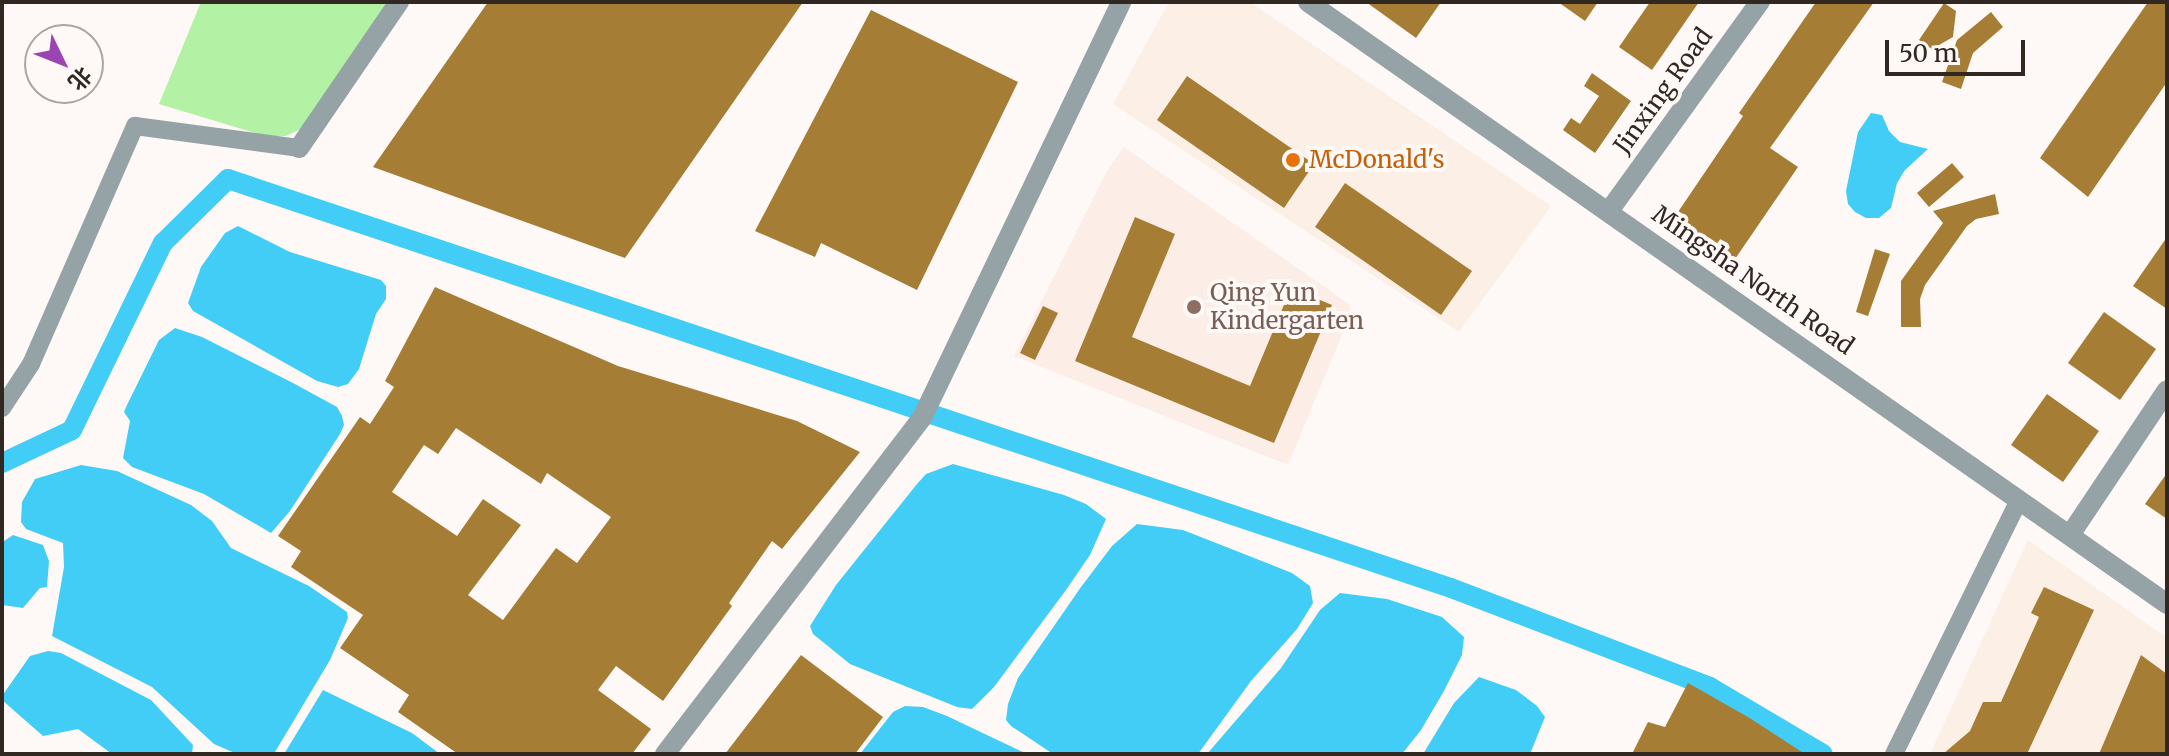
<!DOCTYPE html>
<html>
<head>
<meta charset="utf-8">
<style>
	body { margin:0 }
	#map { position:relative; width:2169px; height:756px; overflow:hidden; background:#fef9f6; font-family:Merriweather,"Noto Sans SC",serif }
	div>[style] { position:absolute }
	.built>* { inset:0; background:#fcefe6 }
	.education>* { inset:0; background:#fcede7 }
	.green>* { inset:0; background:#b3f1a4 }
	.water>* { inset:0; background:#42cdf6 }
	.canal>* { height:20px; margin:-10px; padding:0 10px; transform-origin:10px; border-radius:10px; background:#42cdf6 }
	.building>* { inset:0; background:#a67d34 }
	.minor>* { height:18px; margin:-9px; padding:0 9px; transform-origin:9px; border-radius:9px; background:#95a3a6 }
	.tertiary>* { height:20px; margin:-10px; padding:0 10px; transform-origin:10px; border-radius:10px; background:#95a3a6 }
	.dots>* { width:22px; height:22px; translate:-50% -50%; box-sizing:border-box; border:4px solid #fef9f6; border-radius:50% }
	span { translate:-50% -50%; white-space:nowrap; text-align:center; line-height:1.15; -webkit-text-stroke:8px #fef9f6; paint-order:stroke }
	.street-label { font-size:24px; color:#312822 }
	.food-label { font-size:24px; color:#c56008 }
	.left { translate:0 -50%; text-align:left }
	.education-label { font-size:24px; color:#785e54 }
	.frame { position:absolute; inset:0; border:4px solid #312822; pointer-events:none }
	.north { position:absolute; left:24px; top:24px; width:80px; height:80px; box-sizing:border-box; background:#fef9f6; border:2px solid #aca5a1; border-radius:50%; rotate:133deg; font-size:22px; font-weight:700; line-height:32px; text-align:center; color:#312822 }
	.north::after { content:''; display:block; margin:auto; width:28px; height:36px; background:#9a45b2; clip-path:polygon(50% 0,100% 100%,50% 72%,0 100%) }
	.scale { position:absolute; left:1885px; top:40px; width:140px; height:36px; box-sizing:border-box; border:4px solid #312822; border-top:0; padding-left:10px; font-size:24px; line-height:28px; white-space:nowrap; color:#312822; -webkit-text-stroke:6px #fef9f6; paint-order:stroke }
</style>
</head>
<body>
<div id="map">
	<div class="built">
		<i style="clip-path:polygon(1169px 2px,1250px 2px,1551px 206px,1459px 332px,1113px 104px)"></i>
		<i style="clip-path:polygon(2028px 540px,2167px 638px,2167px 754px,1930px 754px)"></i>
	</div>
	<div class="education">
		<i style="clip-path:polygon(1124px 147px,1349px 304px,1351px 313px,1288px 465px,1014px 356px,1108px 169px)"></i>
	</div>
	<div class="green">
		<i style="clip-path:polygon(201px 2px,392px 2px,307px 126px,286px 136px,265px 136px,159px 104px)"></i>
	</div>
	<div class="water">
		<i style="clip-path:polygon(1871px 113px,1882px 115px,1889px 131px,1900px 142px,1928px 149px,1905px 170px,1897px 183px,1891px 208px,1879px 218px,1866px 218px,1855px 212px,1848px 204px,1846px 191px,1858px 132px)"></i>
		<i style="clip-path:polygon(238px 226px,290px 252px,381px 280px,386px 286px,386px 299px,376px 314px,359px 369px,348px 384px,338px 387px,317px 381px,193px 311px,188px 303px,201px 267px,225px 233px)"></i>
		<i style="clip-path:polygon(175px 328px,202px 337px,293px 383px,337px 407px,342px 416px,344px 425px,340px 434px,290px 511px,271px 533px,204px 494px,132px 467px,123px 458px,130px 421px,124px 412px,127px 405px,159px 340px)"></i>
		<i style="clip-path:polygon(953px 464px,1064px 495px,1086px 504px,1106px 519px,1090px 555px,1066px 590px,994px 687px,972px 709px,957px 707px,850px 664px,813px 634px,810px 626px,836px 585px,917px 484px,926px 474px)"></i>
		<i style="clip-path:polygon(81px 465px,117px 471px,191px 505px,212px 521px,231px 548px,309px 586px,347px 612px,348px 618px,330px 660px,275px 752px,237px 754px,214px 744px,152px 687px,52px 636px,64px 567px,63px 543px,26px 529px,21px 522px,22px 502px,35px 479px)"></i>
		<i style="clip-path:polygon(1137px 524px,1183px 530px,1292px 573px,1310px 586px,1313px 603px,1297px 629px,1251px 681px,1198px 754px,1053px 754px,1011px 726px,1006px 720px,1008px 704px,1018px 678px,1081px 587px,1112px 546px)"></i>
		<i style="clip-path:polygon(13px 535px,43px 545px,49px 561px,47px 587px,40px 588px,23px 608px,2px 605px,2px 548px,4px 541px)"></i>
		<i style="clip-path:polygon(1340px 593px,1387px 599px,1442px 617px,1464px 637px,1462px 655px,1444px 691px,1421px 730px,1402px 754px,1207px 754px,1281px 668px,1320px 610px)"></i>
		<i style="clip-path:polygon(48px 651px,61px 653px,151px 700px,193px 745px,192px 754px,112px 754px,78px 729px,43px 736px,2px 700px,2px 696px,30px 656px)"></i>
		<i style="clip-path:polygon(1479px 677px,1516px 690px,1537px 706px,1545px 717px,1530px 754px,1423px 754px,1454px 703px)"></i>
		<i style="clip-path:polygon(323px 690px,412px 733px,440px 754px,284px 754px)"></i>
		<i style="clip-path:polygon(905px 706px,923px 707px,947px 716px,1027px 754px,860px 754px,893px 712px)"></i>
	</div>
	<div class="canal">
		<i style="left:2px;top:463px;width:77px;rotate:-25.2deg"></i>
		<i style="left:72px;top:430px;width:208px;rotate:-64.1deg"></i>
		<i style="left:163px;top:243px;width:91px;rotate:-44.6deg"></i>
		<i style="left:228px;top:179px;width:1290px;rotate:18.49deg"></i>
		<i style="left:1451px;top:588px;width:277px;rotate:20.9deg"></i>
		<i style="left:1710px;top:687px;width:131px;rotate:30.7deg"></i>
	</div>
	<div class="building">
		<i style="clip-path:polygon(488px 2px,803px 2px,625px 258px,373px 167px)"></i>
		<i style="clip-path:polygon(1366px 2px,1441px 2px,1416px 38px)"></i>
		<i style="clip-path:polygon(1558px 2px,1598px 2px,1585px 21px)"></i>
		<i style="clip-path:polygon(1650px 2px,1699px 2px,1652px 70px,1619px 47px)"></i>
		<i style="clip-path:polygon(1816px 2px,1874px 2px,1770px 148px,1798px 167px,1733px 262px,1681px 227px,1676px 218px,1678px 212px,1743px 116px,1739px 113px)"></i>
		<i style="clip-path:polygon(2148px 2px,2167px 2px,2167px 82px,2088px 197px,2040px 158px)"></i>
		<i style="clip-path:polygon(1944px 3px,1956px 11px,1953px 37px,1932px 49px,1919px 40px)"></i>
		<i style="clip-path:polygon(871px 10px,1018px 82px,917px 290px,821px 243px,815px 257px,755px 231px)"></i>
		<i style="clip-path:polygon(1991px 12px,2003px 27px,1973px 53px,1961px 89px,1942px 82px,1957px 40px)"></i>
		<i style="clip-path:polygon(1592px 73px,1631px 101px,1595px 153px,1563px 130px,1571px 118px,1580px 124px,1599px 96px,1584px 86px)"></i>
		<i style="clip-path:polygon(1187px 76px,1314px 164px,1284px 208px,1157px 120px)"></i>
		<i style="clip-path:polygon(1952px 163px,1964px 177px,1929px 207px,1917px 193px)"></i>
		<i style="clip-path:polygon(1345px 183px,1472px 271px,1441px 315px,1315px 227px)"></i>
		<i style="clip-path:polygon(1995px 194px,1999px 214px,1976px 219px,1967px 226px,1925px 285px,1920px 299px,1921px 327px,1901px 327px,1901px 281px,1943px 223px,1933px 211px)"></i>
		<i style="clip-path:polygon(1135px 217px,1175px 234px,1132px 337px,1250px 386px,1291px 288px,1332px 305px,1274px 443px,1075px 361px)"></i>
		<i style="clip-path:polygon(2167px 237px,2167px 309px,2133px 286px)"></i>
		<i style="clip-path:polygon(1875px 249px,1890px 254px,1868px 316px,1856px 312px)"></i>
		<i style="clip-path:polygon(evenodd,435px 287px,618px 366px,797px 421px,860px 452px,782px 549px,772px 541px,729px 603px,732px 606px,663px 701px,616px 666px,598px 690px,651px 729px,632px 754px,458px 754px,398px 712px,409px 695px,340px 648px,363px 615px,291px 567px,301px 551px,278px 536px,360px 417px,370px 424px,394px 387px,385px 381px,435px 287px,456px 428px,541px 484px,547px 473px,611px 517px,577px 563px,556px 548px,503px 620px,468px 595px,521px 525px,483px 499px,457px 536px,392px 492px,424px 445px,438px 454px,456px 428px)"></i>
		<i style="clip-path:polygon(1043px 306px,1058px 313px,1035px 360px,1020px 353px)"></i>
		<i style="clip-path:polygon(2104px 312px,2156px 349px,2120px 400px,2068px 363px)"></i>
		<i style="clip-path:polygon(2047px 394px,2099px 431px,2063px 482px,2011px 445px)"></i>
		<i style="clip-path:polygon(2167px 473px,2167px 519px,2145px 504px)"></i>
		<i style="clip-path:polygon(2044px 587px,2094px 610px,2027px 754px,1943px 754px,1970px 731px,1983px 702px,2001px 702px,2039px 617px,2031px 613px)"></i>
		<i style="clip-path:polygon(801px 655px,883px 717px,855px 754px,725px 754px)"></i>
		<i style="clip-path:polygon(2141px 655px,2167px 674px,2167px 754px,2099px 754px)"></i>
		<i style="clip-path:polygon(1688px 683px,1748px 717px,1805px 754px,1632px 754px,1648px 722px,1665px 727px)"></i>
	</div>
	<div class="minor">
		<i style="left:2px;top:408px;width:53px;rotate:-56.6deg"></i>
		<i style="left:31px;top:364px;width:260px;rotate:-66.4deg"></i>
		<i style="left:135px;top:126px;width:165px;rotate:7.6deg"></i>
		<i style="left:1894px;top:754px;width:283px;rotate:-63.8deg"></i>
	</div>
	<div class="tertiary">
		<i style="left:1308px;top:2px;width:1049px;rotate:35.02deg"></i>
		<i style="left:299px;top:148px;width:177px;rotate:-55.6deg"></i>
		<i style="left:1609px;top:211px;width:258px;rotate:-54.2deg"></i>
		<i style="left:2070px;top:535px;width:174px;rotate:-56.2deg"></i>
		<i style="left:665px;top:754px;width:423px;rotate:-52.6deg"></i>
		<i style="left:922px;top:418px;width:461px;rotate:-64.4deg"></i>
	</div>
	<div class="dots">
		<i style="left:1293px;top:160px;background:#e8710a"></i>
		<i style="left:1194px;top:307px;background:#8d6e63"></i>
	</div>
	<div class="street-label">
		<span style="left:1663px;top:91px;rotate:-54deg">Jinxing Road</span>
		<span style="left:1753px;top:280px;rotate:35deg">Mingsha North Road</span>
	</div>
	<div class="food-label">
		<span class="left" style="left:1309px;top:160px">McDonald's</span>
	</div>
	<div class="education-label">
		<span class="left" style="left:1210px;top:307px">Qing Yun<br>Kindergarten</span>
	</div>
	<div class="frame"></div>
	<div class="north">北</div>
	<div class="scale">50 m</div>
</div>
</body>
</html>
